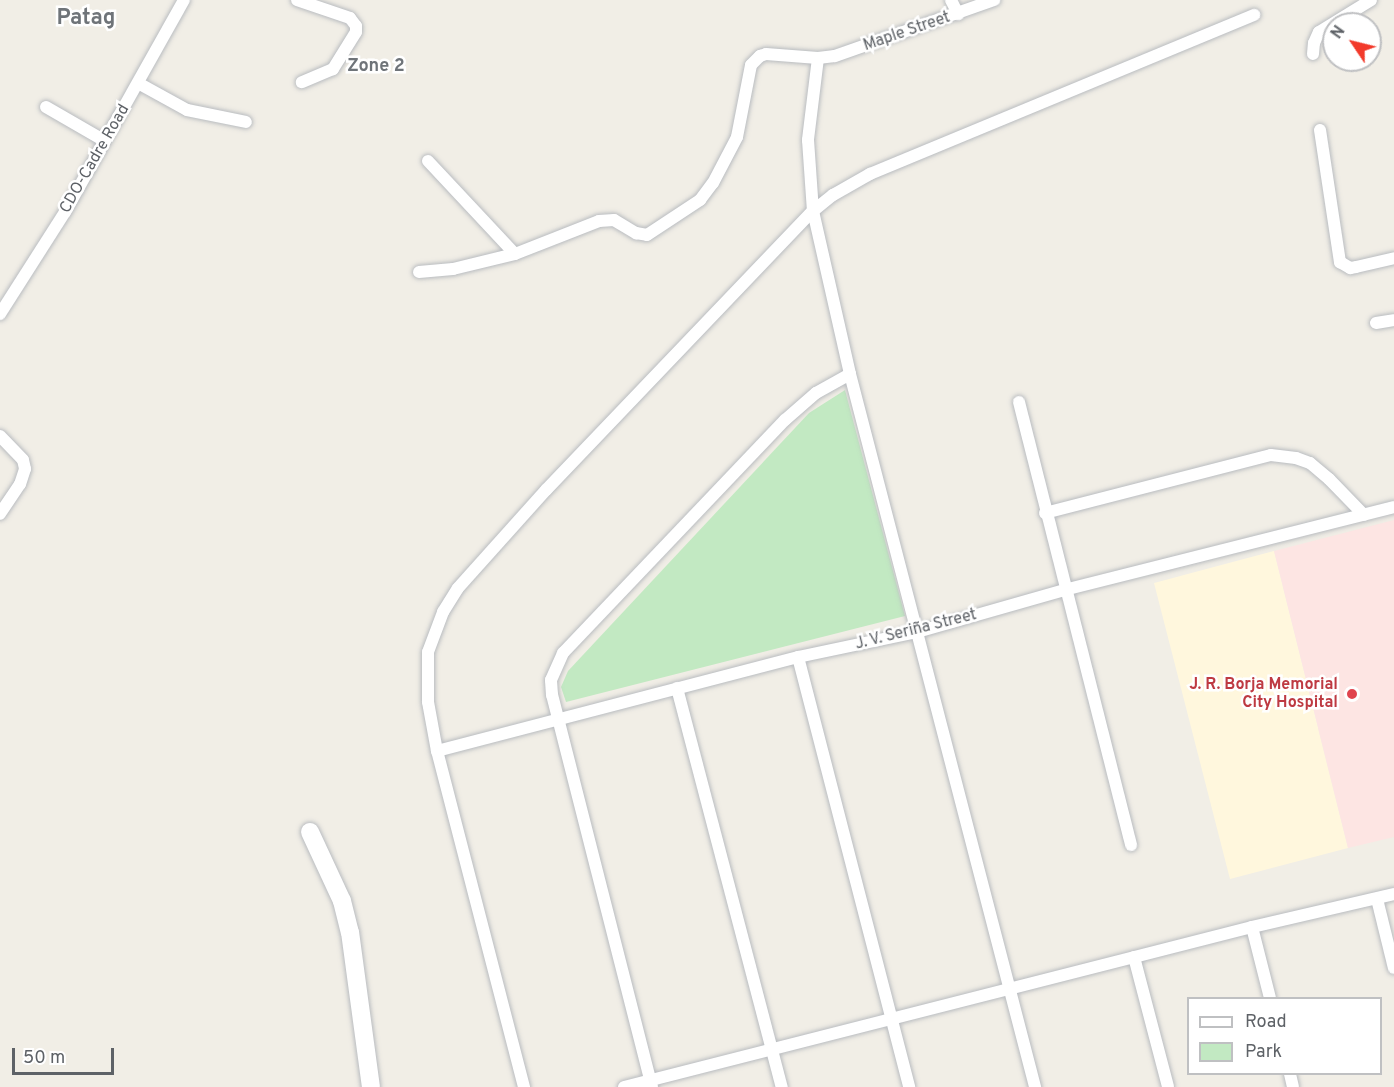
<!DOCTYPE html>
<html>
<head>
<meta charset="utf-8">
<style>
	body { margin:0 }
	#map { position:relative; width:1394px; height:1087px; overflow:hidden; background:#f1eee6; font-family:Overpass,sans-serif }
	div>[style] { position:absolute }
	.commercial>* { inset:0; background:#fff7dd }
	.medical>* { inset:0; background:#fde5e3 }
	.green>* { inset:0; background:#c2e9c2 }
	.roads { filter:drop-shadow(0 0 2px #b9bcc0) drop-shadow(0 0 2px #b9bcc0) }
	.street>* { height:12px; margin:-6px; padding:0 6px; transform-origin:6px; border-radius:6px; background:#fff }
	.secondary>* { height:18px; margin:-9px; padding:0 9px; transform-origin:9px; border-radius:9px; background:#fff }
	.dots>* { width:16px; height:16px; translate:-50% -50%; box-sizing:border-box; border:3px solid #fff; border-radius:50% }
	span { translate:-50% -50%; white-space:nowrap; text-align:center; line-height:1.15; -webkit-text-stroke:5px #fff; paint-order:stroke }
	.street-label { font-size:16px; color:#5e6267 }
	.health-label { font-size:16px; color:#be3a42; font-weight:700 }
	.right { translate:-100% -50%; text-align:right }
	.neighbourhood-label { font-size:18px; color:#6f7479; font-weight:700 }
	.district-label { font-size:22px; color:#6f7479; font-weight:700 }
	.legend { position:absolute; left:1187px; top:997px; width:195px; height:78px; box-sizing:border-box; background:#fff; border:2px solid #bfc0c2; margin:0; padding:8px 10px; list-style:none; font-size:18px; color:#5e6267 }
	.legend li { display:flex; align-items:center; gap:12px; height:30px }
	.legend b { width:30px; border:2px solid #bfc0c2 }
	.north { position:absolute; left:1322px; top:12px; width:60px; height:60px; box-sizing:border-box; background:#fff; border:2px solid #bfc0c2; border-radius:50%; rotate:305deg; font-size:16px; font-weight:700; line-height:24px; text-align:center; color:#5e6267 }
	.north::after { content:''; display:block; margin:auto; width:21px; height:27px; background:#f23a2b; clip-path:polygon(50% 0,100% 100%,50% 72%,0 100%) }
	.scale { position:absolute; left:12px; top:1048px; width:102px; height:27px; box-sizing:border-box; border:3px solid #5e6267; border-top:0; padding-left:8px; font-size:18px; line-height:21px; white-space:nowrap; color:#5e6267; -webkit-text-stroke:4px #fff; paint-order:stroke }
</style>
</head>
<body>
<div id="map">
	<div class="commercial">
		<i style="clip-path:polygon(1274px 551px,1348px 848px,1230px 879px,1154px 583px)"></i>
	</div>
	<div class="medical">
		<i style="clip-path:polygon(1394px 520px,1394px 837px,1348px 848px,1274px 551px)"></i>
	</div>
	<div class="green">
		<i style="clip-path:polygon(845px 390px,905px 616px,566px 702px,561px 687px,568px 671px,809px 413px)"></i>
	</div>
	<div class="roads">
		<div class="street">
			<i style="left:297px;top:0;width:56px;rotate:18.8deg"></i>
			<i style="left:350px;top:18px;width:10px;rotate:53deg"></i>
			<i style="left:356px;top:26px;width:6px;rotate:90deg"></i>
			<i style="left:356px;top:32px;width:44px;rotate:121.9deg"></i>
			<i style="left:333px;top:69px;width:34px;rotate:157deg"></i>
			<i style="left:951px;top:0;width:16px;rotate:63deg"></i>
			<i style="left:1313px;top:54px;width:11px;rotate:-85deg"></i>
			<i style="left:1314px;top:43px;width:12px;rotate:-66deg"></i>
			<i style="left:1319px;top:32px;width:61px;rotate:-31.6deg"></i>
			<i style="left:818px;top:58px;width:83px;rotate:97deg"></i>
			<i style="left:808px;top:140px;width:71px;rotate:86deg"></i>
			<i style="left:813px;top:211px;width:167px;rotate:77.2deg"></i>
			<i style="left:850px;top:374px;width:737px;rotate:75.45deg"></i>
			<i style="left:138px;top:83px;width:56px;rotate:28.9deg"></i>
			<i style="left:187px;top:110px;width:60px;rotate:11.5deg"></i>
			<i style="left:46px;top:107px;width:68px;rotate:30deg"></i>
			<i style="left:1320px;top:130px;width:134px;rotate:81.4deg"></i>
			<i style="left:1340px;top:262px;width:12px;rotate:31deg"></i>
			<i style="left:1350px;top:268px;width:6px;rotate:-9deg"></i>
			<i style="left:1356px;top:267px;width:39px;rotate:-13deg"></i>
			<i style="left:428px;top:161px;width:127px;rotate:46.9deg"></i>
			<i style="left:419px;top:272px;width:34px;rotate:-5deg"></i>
			<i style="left:453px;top:269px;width:64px;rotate:-13.6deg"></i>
			<i style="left:515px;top:254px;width:90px;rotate:-21.4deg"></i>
			<i style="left:599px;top:221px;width:15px;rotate:-4deg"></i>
			<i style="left:614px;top:220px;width:26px;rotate:31deg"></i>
			<i style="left:636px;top:233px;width:11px;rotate:10deg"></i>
			<i style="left:647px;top:235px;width:64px;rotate:-33.4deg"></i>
			<i style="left:700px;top:200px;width:21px;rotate:-53deg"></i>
			<i style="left:713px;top:183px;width:52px;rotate:-62.4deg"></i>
			<i style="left:737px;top:137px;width:73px;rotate:-79deg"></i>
			<i style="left:751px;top:65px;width:13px;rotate:-45deg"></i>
			<i style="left:760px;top:56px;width:6px;rotate:-18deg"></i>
			<i style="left:766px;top:54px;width:52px;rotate:4.4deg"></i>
			<i style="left:818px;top:58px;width:17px;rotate:-7deg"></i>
			<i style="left:835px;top:56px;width:169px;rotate:-19.4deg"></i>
			<i style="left:0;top:314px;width:121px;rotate:-57.5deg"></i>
			<i style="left:65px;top:212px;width:243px;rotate:-60.7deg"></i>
			<i style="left:1376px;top:323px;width:18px;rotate:-9deg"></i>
			<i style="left:1019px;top:402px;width:457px;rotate:75.8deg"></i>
			<i style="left:0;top:436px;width:33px;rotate:46deg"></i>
			<i style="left:23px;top:460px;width:9px;rotate:77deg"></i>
			<i style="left:25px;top:469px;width:16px;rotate:108deg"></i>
			<i style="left:20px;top:484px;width:36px;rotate:124deg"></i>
			<i style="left:1045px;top:513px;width:233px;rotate:-14.4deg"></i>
			<i style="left:1271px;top:455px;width:25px;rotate:7deg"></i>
			<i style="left:1296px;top:458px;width:15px;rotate:20deg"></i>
			<i style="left:1310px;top:463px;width:25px;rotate:40deg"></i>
			<i style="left:1329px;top:479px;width:50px;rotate:45.8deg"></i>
			<i style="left:798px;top:657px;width:444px;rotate:75.5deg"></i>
			<i style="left:677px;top:688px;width:413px;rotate:75.3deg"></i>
			<i style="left:437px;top:751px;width:373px;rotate:-14.6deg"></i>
			<i style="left:798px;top:657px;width:122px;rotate:-11.9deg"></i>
			<i style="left:917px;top:632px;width:157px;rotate:-15.9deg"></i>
			<i style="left:1068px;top:589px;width:336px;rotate:-14.1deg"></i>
			<i style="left:1377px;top:899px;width:71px;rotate:76.2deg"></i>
			<i style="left:1252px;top:927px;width:73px;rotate:75.8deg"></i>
			<i style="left:1134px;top:957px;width:134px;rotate:75.3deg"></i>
			<i style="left:1290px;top:1074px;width:13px;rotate:77deg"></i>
			<i style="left:524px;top:1087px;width:347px;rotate:-104.5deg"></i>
			<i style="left:437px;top:751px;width:50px;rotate:-100.4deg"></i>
			<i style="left:428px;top:702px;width:50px;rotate:-90deg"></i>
			<i style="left:428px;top:652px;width:43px;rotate:-69.4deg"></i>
			<i style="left:443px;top:612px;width:28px;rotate:-58deg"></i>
			<i style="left:458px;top:588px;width:132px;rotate:-48.1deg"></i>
			<i style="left:546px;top:490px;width:386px;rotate:-46.3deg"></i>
			<i style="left:813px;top:211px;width:26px;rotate:-39deg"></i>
			<i style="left:833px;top:195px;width:43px;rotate:-29.6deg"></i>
			<i style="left:870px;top:174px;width:416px;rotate:-22.5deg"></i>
			<i style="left:624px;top:1087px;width:648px;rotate:-14.29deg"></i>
			<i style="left:1252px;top:927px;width:146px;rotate:-13.1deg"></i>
			<i style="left:652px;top:1087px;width:405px;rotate:-104.3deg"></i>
			<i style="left:552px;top:695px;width:15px;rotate:-94deg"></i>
			<i style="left:551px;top:680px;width:30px;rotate:-66deg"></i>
			<i style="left:563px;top:653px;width:322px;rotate:-46.4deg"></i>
			<i style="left:785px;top:420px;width:41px;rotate:-41.1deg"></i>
			<i style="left:816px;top:393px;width:39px;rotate:-29deg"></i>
		</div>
		<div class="secondary">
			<i style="left:310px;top:832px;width:76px;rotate:65.1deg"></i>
			<i style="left:342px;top:901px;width:32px;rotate:76deg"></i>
			<i style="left:350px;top:932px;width:156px;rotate:82.3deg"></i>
		</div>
	</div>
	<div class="dots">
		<i style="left:1352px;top:694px;background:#e0444e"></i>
	</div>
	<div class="street-label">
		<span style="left:907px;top:32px;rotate:-19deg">Maple Street</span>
		<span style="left:95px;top:159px;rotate:-60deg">CDO-Cadre Road</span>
		<span style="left:916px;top:630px;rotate:-14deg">J. V. Seriña Street</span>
	</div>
	<div class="health-label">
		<span class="right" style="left:1338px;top:694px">J. R. Borja Memorial<br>City Hospital</span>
	</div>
	<div class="neighbourhood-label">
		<span style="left:376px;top:67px">Zone 2</span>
	</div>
	<div class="district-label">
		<span style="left:86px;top:19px">Patag</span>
	</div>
	<ul class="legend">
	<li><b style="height:8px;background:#fff"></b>Road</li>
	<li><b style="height:16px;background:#c2e9c2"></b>Park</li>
	</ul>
	<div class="north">N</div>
	<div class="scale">50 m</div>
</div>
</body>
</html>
